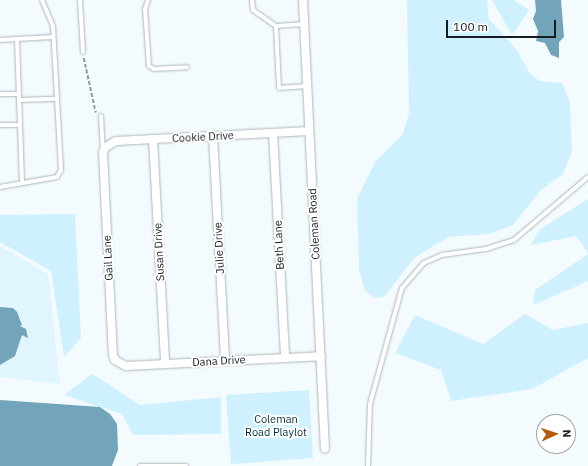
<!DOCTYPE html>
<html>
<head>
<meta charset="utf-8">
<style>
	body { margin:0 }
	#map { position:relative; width:588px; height:466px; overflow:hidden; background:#f4fbfe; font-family:"IBM Plex Sans",sans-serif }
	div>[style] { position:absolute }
	.built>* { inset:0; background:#e0f5fd }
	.green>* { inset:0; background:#cff1ff }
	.water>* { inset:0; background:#72a5b9 }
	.path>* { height:1.5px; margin-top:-0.75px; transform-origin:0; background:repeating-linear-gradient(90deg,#93999c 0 4px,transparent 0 6px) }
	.roads { filter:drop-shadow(0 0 1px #acb7bc) drop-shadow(0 0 1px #acb7bc) }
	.lane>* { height:4px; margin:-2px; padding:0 2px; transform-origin:2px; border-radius:2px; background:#fff }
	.street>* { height:8px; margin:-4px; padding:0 4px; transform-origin:4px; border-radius:4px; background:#fff }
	span { translate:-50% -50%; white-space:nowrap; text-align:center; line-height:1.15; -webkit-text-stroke:4px #fff; paint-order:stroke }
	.street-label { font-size:11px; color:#161b1d }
	.park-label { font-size:11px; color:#00303e }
	.north { position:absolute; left:536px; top:414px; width:40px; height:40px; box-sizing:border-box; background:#fff; border:1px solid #a2a4a5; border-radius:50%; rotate:87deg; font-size:11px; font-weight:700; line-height:16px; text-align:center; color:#161b1d }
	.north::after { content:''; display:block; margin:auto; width:14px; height:18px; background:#b7590c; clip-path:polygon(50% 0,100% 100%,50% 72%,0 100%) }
	.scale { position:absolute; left:446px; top:20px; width:110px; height:18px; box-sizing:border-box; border:2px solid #161b1d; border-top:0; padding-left:5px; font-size:12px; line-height:14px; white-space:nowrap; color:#161b1d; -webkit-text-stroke:3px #fff; paint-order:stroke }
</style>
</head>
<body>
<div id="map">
	<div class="built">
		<i style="clip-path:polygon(0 246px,48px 274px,60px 384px,0 377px)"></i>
	</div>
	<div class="green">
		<i style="clip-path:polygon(407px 0,487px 0,489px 19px,516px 49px,529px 72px,539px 81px,562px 83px,570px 102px,572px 151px,563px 174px,541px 190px,513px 225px,489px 234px,448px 237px,414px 258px,384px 297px,376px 298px,365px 291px,359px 269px,357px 199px,375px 162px,403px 134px,409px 113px)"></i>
		<i style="clip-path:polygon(492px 0,514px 0,529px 10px,512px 35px)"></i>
		<i style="clip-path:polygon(588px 199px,588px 253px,576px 236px,531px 245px,539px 230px)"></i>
		<i style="clip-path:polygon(75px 214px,81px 338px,64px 357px,51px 271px,0 242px,0 215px)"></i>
		<i style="clip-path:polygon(588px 254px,588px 281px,533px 305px,535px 290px)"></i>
		<i style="clip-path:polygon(525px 314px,553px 330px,588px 323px,588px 358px,532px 389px,451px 401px,441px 370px,395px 353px,415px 315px,483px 344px)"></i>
		<i style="clip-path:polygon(92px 374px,140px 405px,221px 397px,221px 434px,133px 435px,122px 414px,64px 395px)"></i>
		<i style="clip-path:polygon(309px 390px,313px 458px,231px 464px,226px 395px)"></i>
	</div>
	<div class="water">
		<i style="clip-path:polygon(535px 0,561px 0,564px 37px,559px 42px,559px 58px,551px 55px,545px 43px,536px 41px,538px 31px,533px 19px,536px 11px)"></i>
		<i style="clip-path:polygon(0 307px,13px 308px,17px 312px,22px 325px,20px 326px,26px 329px,28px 338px,22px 335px,15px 356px,0 365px)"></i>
		<i style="clip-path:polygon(0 400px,100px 407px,110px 414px,117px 424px,118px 450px,112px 466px,0 466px)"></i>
	</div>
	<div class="path">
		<i style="left:84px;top:58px;width:56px;rotate:77.7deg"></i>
	</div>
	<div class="roads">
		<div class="lane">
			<i style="left:80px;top:0;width:52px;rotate:86.7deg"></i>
			<i style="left:148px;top:0;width:9px;rotate:108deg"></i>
			<i style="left:145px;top:9px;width:57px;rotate:86deg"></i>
			<i style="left:149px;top:66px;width:6px;rotate:31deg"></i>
			<i style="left:154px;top:69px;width:33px;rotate:-3deg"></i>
			<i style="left:252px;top:0;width:10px;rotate:84deg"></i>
			<i style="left:253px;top:10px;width:28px;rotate:35deg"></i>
			<i style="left:276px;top:26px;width:28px;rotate:-4deg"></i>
			<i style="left:276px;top:26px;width:62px;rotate:87.2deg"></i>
			<i style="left:279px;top:88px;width:28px;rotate:-4deg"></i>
			<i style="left:17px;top:39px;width:36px;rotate:-3deg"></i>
			<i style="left:0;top:40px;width:17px;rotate:-3deg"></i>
			<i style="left:17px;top:39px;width:142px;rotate:88deg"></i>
			<i style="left:0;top:94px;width:19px"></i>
			<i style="left:19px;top:100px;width:37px;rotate:-2deg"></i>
			<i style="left:101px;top:116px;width:34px;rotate:87deg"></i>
			<i style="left:0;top:125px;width:20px"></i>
			<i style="left:0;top:187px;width:58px;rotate:-10deg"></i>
			<i style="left:57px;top:177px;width:8px;rotate:-60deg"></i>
			<i style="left:61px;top:170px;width:144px;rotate:-93.2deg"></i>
			<i style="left:53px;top:26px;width:28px;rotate:-113deg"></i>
			<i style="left:140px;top:466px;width:46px"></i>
			<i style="left:368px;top:466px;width:62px;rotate:-88.2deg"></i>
			<i style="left:370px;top:404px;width:120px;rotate:-74.6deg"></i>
			<i style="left:402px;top:288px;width:33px;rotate:-49deg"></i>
			<i style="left:424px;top:263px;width:20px;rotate:-24deg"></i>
			<i style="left:442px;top:255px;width:44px;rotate:-7.8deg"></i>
			<i style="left:486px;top:249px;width:29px;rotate:-18deg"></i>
			<i style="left:514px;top:240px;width:97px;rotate:-40.4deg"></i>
		</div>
		<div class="street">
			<i style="left:303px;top:0;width:449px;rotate:87.2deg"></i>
			<i style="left:309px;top:131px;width:193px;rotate:177deg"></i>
			<i style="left:116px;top:141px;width:12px;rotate:149deg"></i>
			<i style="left:106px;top:147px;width:6px;rotate:121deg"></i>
			<i style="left:103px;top:152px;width:203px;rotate:87.2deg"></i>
			<i style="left:113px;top:355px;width:5px;rotate:68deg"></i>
			<i style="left:115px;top:360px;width:13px;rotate:29deg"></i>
			<i style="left:126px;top:366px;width:195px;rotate:-2.9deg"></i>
			<i style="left:273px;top:133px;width:225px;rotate:86.9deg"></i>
			<i style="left:213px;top:136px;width:225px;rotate:86.9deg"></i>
			<i style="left:153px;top:139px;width:225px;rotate:86.9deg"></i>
		</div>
	</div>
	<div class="street-label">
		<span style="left:203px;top:137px;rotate:-3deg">Cookie Drive</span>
		<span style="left:314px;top:224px;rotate:-93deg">Coleman Road</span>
		<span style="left:279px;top:245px;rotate:-93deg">Beth Lane</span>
		<span style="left:219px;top:248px;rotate:-93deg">Julie Drive</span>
		<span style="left:159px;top:252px;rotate:-93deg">Susan Drive</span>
		<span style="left:108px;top:258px;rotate:-93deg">Gail Lane</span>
		<span style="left:219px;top:361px;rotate:-3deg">Dana Drive</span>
	</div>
	<div class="park-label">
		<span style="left:276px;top:426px">Coleman<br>Road Playlot</span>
	</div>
	<div class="north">N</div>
	<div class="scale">100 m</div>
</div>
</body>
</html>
